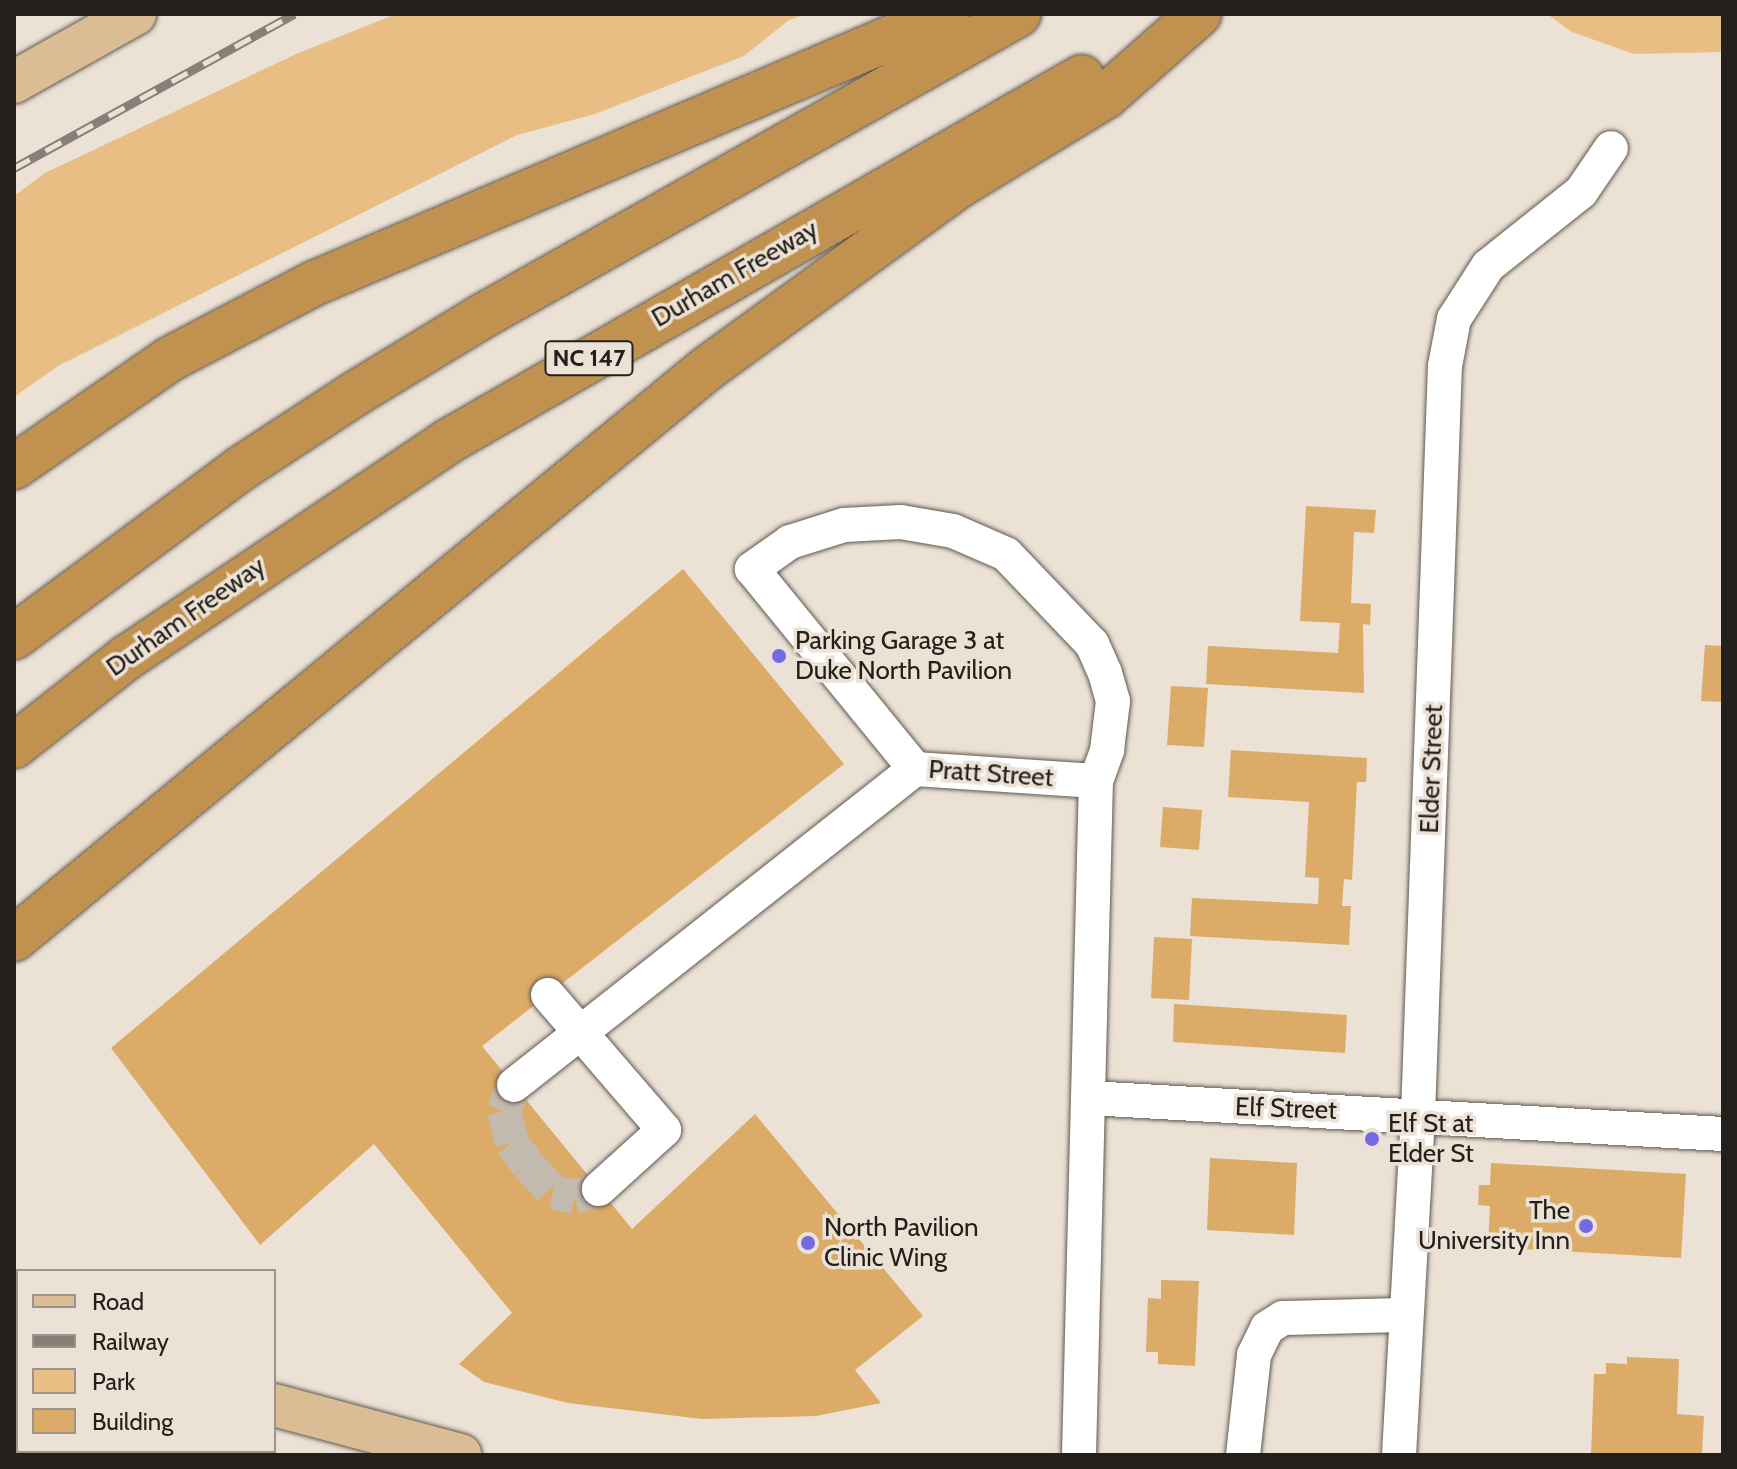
<!DOCTYPE html>
<html>
<head>
<meta charset="utf-8">
<style>
	body { margin:0 }
	#map { position:relative; width:1737px; height:1469px; overflow:hidden; background:#ebe1d5; font-family:Cabin,sans-serif }
	div>[style] { position:absolute }
	.green>* { inset:0; background:#e9be85 }
	.building>* { inset:0; background:#dcab68 }
	.minor-tunnel>* { height:34px; margin-top:-17px; transform-origin:0; background:repeating-linear-gradient(90deg,#c3bab0 0 34px,transparent 0 51px) }
	.roads { filter:drop-shadow(0 0 2px #61594f) drop-shadow(0 0 2px #61594f) }
	.minor>* { height:34px; margin:-17px; padding:0 17px; transform-origin:17px; border-radius:17px; background:#fff }
	.major>* { height:42px; margin:-21px; padding:0 21px; transform-origin:21px; border-radius:21px; background:#dabd95 }
	.highway>* { height:44px; margin:-22px; padding:0 22px; transform-origin:22px; border-radius:22px; background:#c1914f }
	.rail>* { height:9px; margin-top:-4.5px; transform-origin:0; background:repeating-linear-gradient(90deg,#ebe1d5 0 18px,#878078 0 36px); box-sizing:border-box; border-block:2px solid #878078 }
	.dots>* { width:22px; height:22px; translate:-50% -50%; box-sizing:border-box; border:4px solid #ebe1d5; border-radius:50% }
	span { translate:-50% -50%; white-space:nowrap; text-align:center; line-height:1.15; -webkit-text-stroke:7px #ebe1d5; paint-order:stroke }
	.shield-label span { padding:2px 6px; background:#ebe1d5; border:2px solid; border-radius:6px; -webkit-text-stroke-width:0 }
	.shield-label { font-size:24px; color:#23201b; font-weight:700 }
	.street-label { font-size:26px; color:#23201b }
	.poi-label { font-size:26px; color:#23201b }
	.left { translate:0 -50%; text-align:left }
	.right { translate:-100% -50%; text-align:right }
	.frame { position:absolute; inset:0; border:16px solid #23201b; pointer-events:none }
	.legend { position:absolute; left:16px; top:1269px; width:260px; height:184px; box-sizing:border-box; background:#ebe1d5; border:2px solid #9b948b; margin:0; padding:10px 14px; list-style:none; font-size:24px; color:#23201b }
	.legend li { display:flex; align-items:center; gap:16px; height:40px }
	.legend b { width:40px; border:2px solid #9b948b }
</style>
</head>
<body>
<div id="map">
	<div class="green">
		<i style="clip-path:polygon(396px 14px,807px 14px,789px 20px,744px 56px,595px 114px,517px 135px,58px 366px,14px 397px,14px 196px,45px 173px,296px 54px)"></i>
		<i style="clip-path:polygon(1547px 14px,1723px 14px,1723px 52px,1634px 54px,1572px 32px)"></i>
	</div>
	<div class="building">
		<i style="clip-path:polygon(1306px 506px,1376px 510px,1374px 533px,1354px 532px,1351px 603px,1371px 604px,1370px 625px,1363px 624px,1364px 693px,1206px 684px,1208px 646px,1338px 653px,1340px 623px,1300px 621px)"></i>
		<i style="clip-path:polygon(683px 569px,844px 764px,482px 1046px,632px 1229px,755px 1114px,923px 1316px,855px 1370px,881px 1403px,816px 1416px,702px 1419px,568px 1403px,484px 1382px,459px 1364px,512px 1313px,374px 1144px,260px 1245px,111px 1048px)"></i>
		<i style="clip-path:polygon(1705px 645px,1723px 646px,1723px 702px,1701px 701px)"></i>
		<i style="clip-path:polygon(1171px 686px,1208px 688px,1204px 747px,1167px 745px)"></i>
		<i style="clip-path:polygon(1231px 750px,1367px 758px,1366px 782px,1357px 782px,1352px 880px,1344px 879px,1342px 906px,1351px 906px,1349px 945px,1190px 936px,1192px 898px,1318px 904px,1319px 878px,1305px 877px,1309px 802px,1228px 797px)"></i>
		<i style="clip-path:polygon(1163px 807px,1202px 810px,1199px 850px,1160px 847px)"></i>
		<i style="clip-path:polygon(1154px 937px,1192px 939px,1189px 1000px,1151px 998px)"></i>
		<i style="clip-path:polygon(1174px 1004px,1347px 1015px,1345px 1053px,1173px 1042px)"></i>
		<i style="clip-path:polygon(1210px 1158px,1297px 1163px,1294px 1235px,1207px 1230px)"></i>
		<i style="clip-path:polygon(1491px 1163px,1686px 1174px,1681px 1258px,1488px 1247px,1490px 1206px,1478px 1205px,1479px 1185px,1490px 1185px)"></i>
		<i style="clip-path:polygon(1161px 1280px,1199px 1281px,1195px 1366px,1158px 1364px,1158px 1352px,1146px 1352px,1148px 1298px,1161px 1299px)"></i>
		<i style="clip-path:polygon(1627px 1357px,1679px 1359px,1677px 1414px,1704px 1416px,1702px 1455px,1591px 1455px,1594px 1374px,1606px 1374px,1606px 1363px,1627px 1364px)"></i>
	</div>
	<div class="minor-tunnel">
		<i style="left:514px;top:1085px;width:28px;rotate:111deg"></i>
		<i style="left:504px;top:1111px;width:33px;rotate:76deg"></i>
		<i style="left:512px;top:1143px;width:26px;rotate:54deg"></i>
		<i style="left:527px;top:1164px;width:38px;rotate:47deg"></i>
		<i style="left:553px;top:1192px;width:22px;rotate:13deg"></i>
		<i style="left:574px;top:1197px;width:26px;rotate:-18deg"></i>
	</div>
	<div class="roads">
		<div class="minor">
			<i style="left:548px;top:995px;width:178px;rotate:49.3deg"></i>
			<i style="left:664px;top:1130px;width:88px;rotate:137.8deg"></i>
			<i style="left:514px;top:1085px;width:511px;rotate:-38.24deg"></i>
			<i style="left:1089px;top:1098px;width:635px;rotate:3.25deg"></i>
			<i style="left:1079px;top:1455px;width:674px;rotate:-88.56deg"></i>
			<i style="left:1096px;top:781px;width:33px;rotate:-70deg"></i>
			<i style="left:1107px;top:750px;width:49px;rotate:-83deg"></i>
			<i style="left:1113px;top:701px;width:29px;rotate:-106deg"></i>
			<i style="left:1105px;top:673px;width:32px;rotate:-114deg"></i>
			<i style="left:1092px;top:644px;width:124px;rotate:-133.7deg"></i>
			<i style="left:1006px;top:554px;width:58px;rotate:-156.5deg"></i>
			<i style="left:953px;top:531px;width:53px;rotate:-170.2deg"></i>
			<i style="left:901px;top:522px;width:57px;rotate:177deg"></i>
			<i style="left:844px;top:525px;width:57px;rotate:162.5deg"></i>
			<i style="left:790px;top:542px;width:47px;rotate:144.6deg"></i>
			<i style="left:752px;top:569px;width:258px;rotate:50.8deg"></i>
			<i style="left:915px;top:769px;width:181px;rotate:3.8deg"></i>
			<i style="left:1243px;top:1455px;width:101px;rotate:-83.7deg"></i>
			<i style="left:1254px;top:1355px;width:30px;rotate:-64deg"></i>
			<i style="left:1267px;top:1328px;width:19px;rotate:-32deg"></i>
			<i style="left:1283px;top:1318px;width:122px;rotate:-1.4deg"></i>
			<i style="left:1399px;top:1455px;width:341px;rotate:-86.8deg"></i>
			<i style="left:1418px;top:1115px;width:749px;rotate:-87.94deg"></i>
			<i style="left:1445px;top:366px;width:48px;rotate:-79.2deg"></i>
			<i style="left:1454px;top:319px;width:63px;rotate:-57.3deg"></i>
			<i style="left:1488px;top:266px;width:119px;rotate:-38.5deg"></i>
			<i style="left:1581px;top:192px;width:53px;rotate:-55.7deg"></i>
		</div>
		<div class="major">
			<i style="left:14px;top:82px;width:139px;rotate:-29.3deg"></i>
			<i style="left:14px;top:1389px;width:4px;rotate:14deg"></i>
			<i style="left:274px;top:1405px;width:193px;rotate:15deg"></i>
			<i style="left:234px;top:1451px;width:16px;rotate:14deg"></i>
		</div>
		<div class="highway">
			<i style="left:14px;top:467px;width:190px;rotate:-34.7deg"></i>
			<i style="left:170px;top:359px;width:164px;rotate:-27.7deg"></i>
			<i style="left:315px;top:283px;width:687px;rotate:-23.06deg"></i>
			<i style="left:14px;top:637px;width:282px;rotate:-36.6deg"></i>
			<i style="left:240px;top:469px;width:139px;rotate:-33.2deg"></i>
			<i style="left:356px;top:393px;width:146px;rotate:-31.3deg"></i>
			<i style="left:481px;top:317px;width:617px;rotate:-29.39deg"></i>
			<i style="left:14px;top:746px;width:142px;rotate:-38.2deg"></i>
			<i style="left:126px;top:658px;width:387px;rotate:-33.9deg"></i>
			<i style="left:447px;top:442px;width:732px;rotate:-29.89deg"></i>
			<i style="left:14px;top:939px;width:900px;rotate:-39.46deg"></i>
			<i style="left:709px;top:367px;width:308px;rotate:-36deg"></i>
			<i style="left:958px;top:186px;width:173px;rotate:-31.3deg"></i>
			<i style="left:1106px;top:96px;width:124px;rotate:-41.4deg"></i>
			<i style="left:14px;top:1332px;width:4px;rotate:34deg"></i>
		</div>
	</div>
	<div class="rail">
		<i style="left:14px;top:168px;width:320px;rotate:-28.8deg"></i>
	</div>
	<div class="dots">
		<i style="left:779px;top:656px;background:#7469e4"></i>
		<i style="left:1372px;top:1139px;background:#7469e4"></i>
		<i style="left:1586px;top:1226px;background:#7469e4"></i>
		<i style="left:808px;top:1243px;background:#7469e4"></i>
	</div>
	<div class="shield-label">
		<span style="left:589px;top:358px">NC 147</span>
	</div>
	<div class="street-label">
		<span style="left:735px;top:274px;rotate:-30deg">Durham Freeway</span>
		<span style="left:186px;top:617px;rotate:-35deg">Durham Freeway</span>
		<span style="left:1432px;top:769px;rotate:-88deg">Elder Street</span>
		<span style="left:991px;top:774px;rotate:4deg">Pratt Street</span>
		<span style="left:1286px;top:1109px;rotate:2deg">Elf Street</span>
	</div>
	<div class="poi-label">
		<span class="left" style="left:795px;top:656px">Parking Garage 3 at<br>Duke North Pavilion</span>
		<span class="left" style="left:1388px;top:1139px">Elf St at<br>Elder St</span>
		<span class="right" style="left:1570px;top:1226px">The<br>University Inn</span>
		<span class="left" style="left:824px;top:1243px">North Pavilion<br>Clinic Wing</span>
	</div>
	<div class="frame"></div>
	<ul class="legend">
	<li><b style="height:10px;background:#dabd95"></b>Road</li>
	<li><b style="height:10px;background:#878078"></b>Railway</li>
	<li><b style="height:22px;background:#e9be85"></b>Park</li>
	<li><b style="height:22px;background:#dcab68"></b>Building</li>
	</ul>
</div>
</body>
</html>
